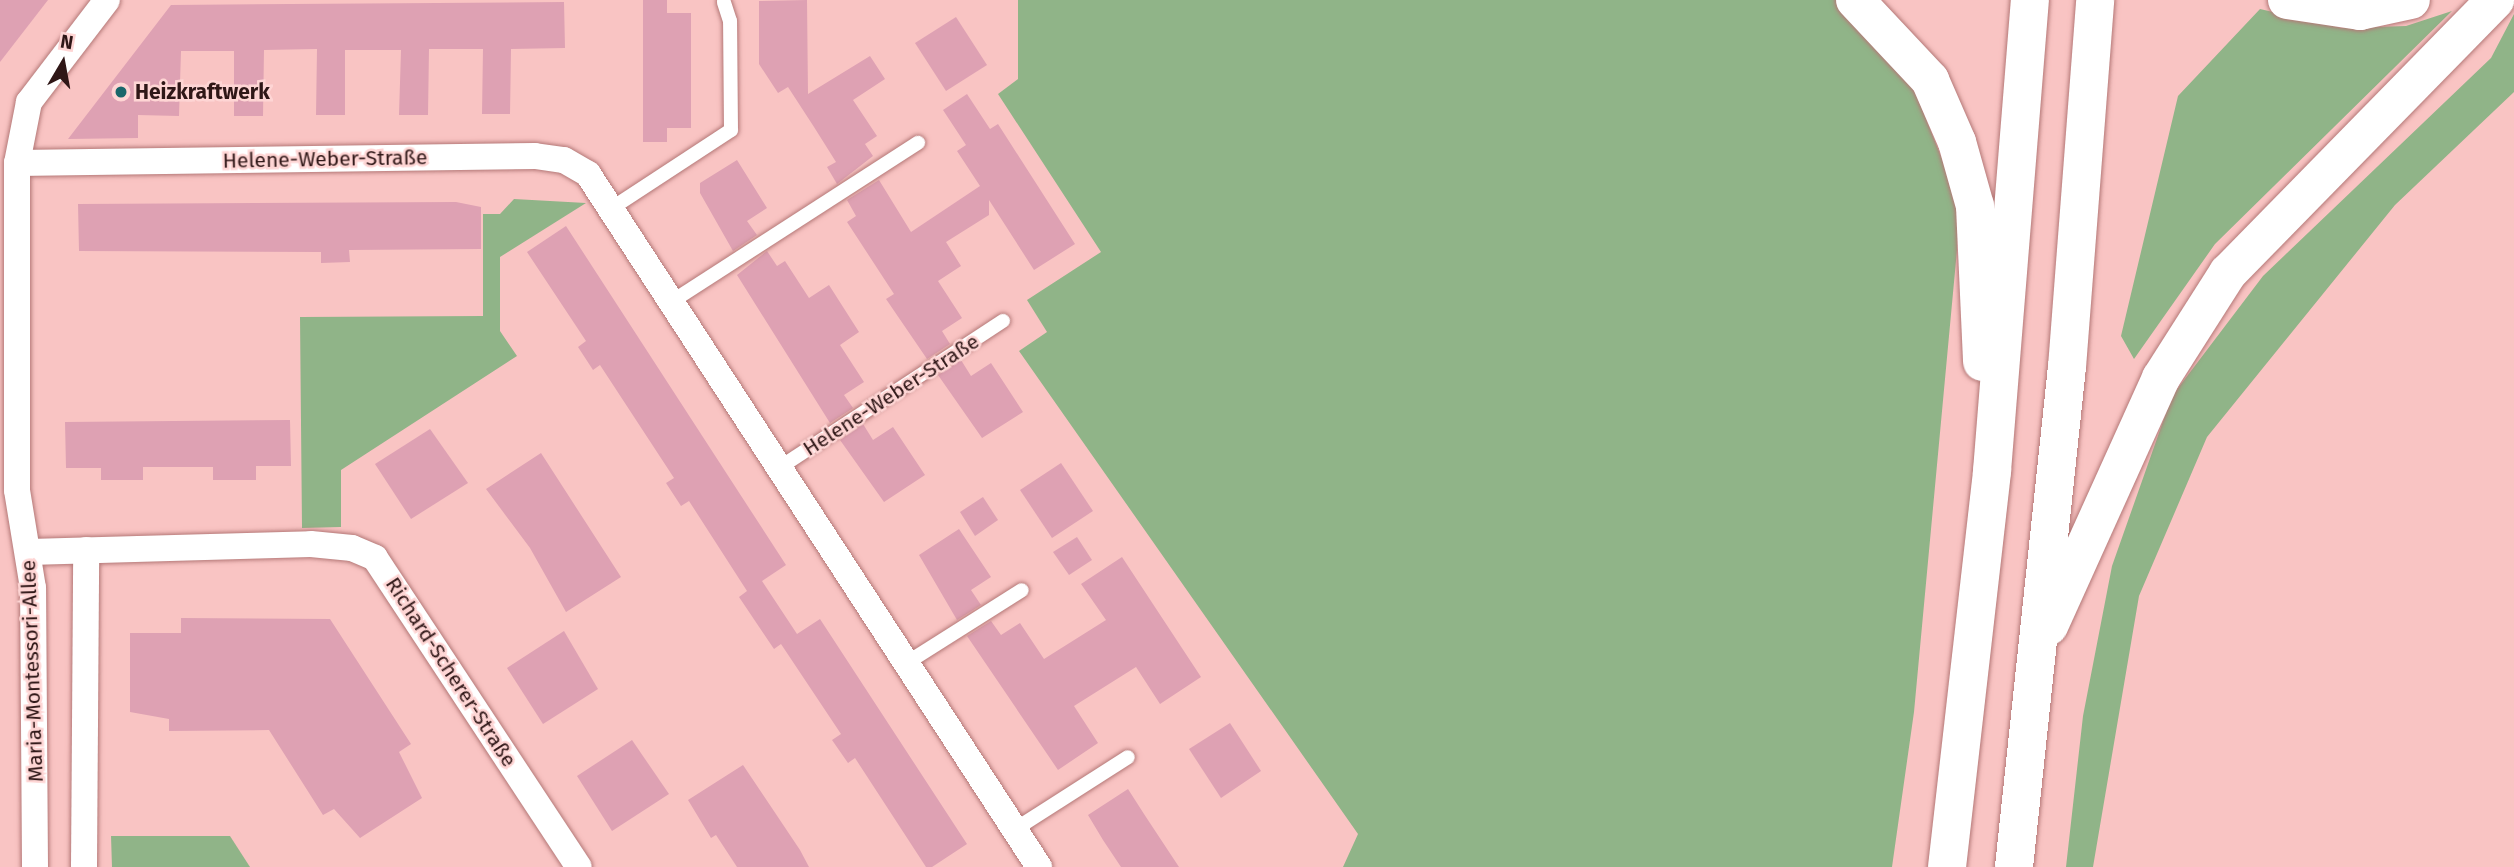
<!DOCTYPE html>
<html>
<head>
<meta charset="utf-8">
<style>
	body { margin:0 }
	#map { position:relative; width:2514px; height:867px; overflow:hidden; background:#f9c4c3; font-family:"Fira Sans",sans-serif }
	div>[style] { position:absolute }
	.green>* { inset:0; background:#90b488 }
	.building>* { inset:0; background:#dea1b3 }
	.roads { filter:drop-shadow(0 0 2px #b47877) drop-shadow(0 0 2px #b47877) }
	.lane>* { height:14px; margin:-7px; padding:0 7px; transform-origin:7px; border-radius:7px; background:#fff }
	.street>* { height:26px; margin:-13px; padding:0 13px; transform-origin:13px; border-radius:13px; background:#fff }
	.highway>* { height:38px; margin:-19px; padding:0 19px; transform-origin:19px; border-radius:19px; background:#fff }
	.dots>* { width:19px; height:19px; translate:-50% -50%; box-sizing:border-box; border:4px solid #fed5d4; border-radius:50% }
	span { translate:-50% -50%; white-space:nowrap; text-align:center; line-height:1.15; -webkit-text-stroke:5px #fed5d4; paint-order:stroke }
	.poi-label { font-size:21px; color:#2f1717; font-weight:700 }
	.left { translate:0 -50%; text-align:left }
	.street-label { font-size:21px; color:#2f1717 }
	.north { position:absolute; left:28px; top:28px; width:70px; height:70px; -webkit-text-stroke:5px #fed5d4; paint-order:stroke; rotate:10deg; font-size:19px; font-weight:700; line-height:28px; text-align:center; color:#2f1717 }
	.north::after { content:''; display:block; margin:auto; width:24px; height:32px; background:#2f1717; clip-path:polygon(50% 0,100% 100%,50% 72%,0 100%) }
</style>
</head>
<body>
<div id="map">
	<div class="green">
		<i style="clip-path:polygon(1018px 0,1839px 0,1915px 91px,1961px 207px,1914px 712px,1892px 867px,1343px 867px,1358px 834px,1019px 351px,1047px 332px,1027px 300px,1101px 252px,998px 94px,1018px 79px)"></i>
		<i style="clip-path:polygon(2260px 9px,2342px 28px,2406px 26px,2452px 11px,2215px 244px,2134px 359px,2121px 336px,2178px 96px)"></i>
		<i style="clip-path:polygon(2514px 14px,2514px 92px,2395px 205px,2207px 437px,2139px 596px,2093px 867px,2066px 867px,2083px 716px,2112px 566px,2172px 396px,2263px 276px,2491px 58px)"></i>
		<i style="clip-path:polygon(514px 199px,586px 203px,500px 257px,500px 331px,517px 356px,341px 470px,341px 527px,302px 528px,300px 317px,483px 316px,483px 214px,500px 214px)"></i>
		<i style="clip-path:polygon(111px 836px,230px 836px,250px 867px,112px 867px)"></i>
	</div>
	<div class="building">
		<i style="clip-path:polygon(0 0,48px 0,0 62px)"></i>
		<i style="clip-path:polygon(643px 0,667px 0,667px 13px,691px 13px,691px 128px,667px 128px,667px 142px,643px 142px)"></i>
		<i style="clip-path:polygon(807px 0,808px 94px,870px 56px,885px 79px,853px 100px,877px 136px,865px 144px,873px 156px,837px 184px,827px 167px,836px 162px,814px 127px,788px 87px,778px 93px,759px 64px,759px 1px)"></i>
		<i style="clip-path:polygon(564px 2px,565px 48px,511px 49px,510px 114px,482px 114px,483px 49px,429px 49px,428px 115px,399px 115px,401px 50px,345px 50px,345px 115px,316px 115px,317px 49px,264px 50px,263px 116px,234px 116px,234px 51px,181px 51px,179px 116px,138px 115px,138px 138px,68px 139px,171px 5px)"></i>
		<i style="clip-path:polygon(956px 17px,987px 65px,946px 91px,915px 43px)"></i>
		<i style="clip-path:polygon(967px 94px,990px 129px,998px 124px,1075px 244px,1034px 270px,989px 200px,989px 215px,946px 242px,961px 266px,938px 281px,962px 318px,942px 331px,950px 344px,927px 359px,886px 299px,894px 294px,847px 222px,856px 216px,847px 200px,879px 180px,911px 232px,980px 186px,957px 151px,966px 145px,943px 110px)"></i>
		<i style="clip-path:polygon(737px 160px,767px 208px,747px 221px,757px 235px,733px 251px,700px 193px,700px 183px)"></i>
		<i style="clip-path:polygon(456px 202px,481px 207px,481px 249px,349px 250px,350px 262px,321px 263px,321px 252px,79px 251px,78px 204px)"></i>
		<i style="clip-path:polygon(566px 226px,786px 565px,762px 581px,797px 634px,820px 619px,967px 844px,932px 867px,926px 867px,855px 758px,848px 763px,832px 740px,841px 734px,781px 644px,774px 649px,739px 597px,747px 591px,689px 501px,681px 506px,666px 483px,674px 478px,600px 365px,593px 370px,578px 347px,586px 341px,527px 252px)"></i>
		<i style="clip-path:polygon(767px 251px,777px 266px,785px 261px,809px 298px,829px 285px,859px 332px,840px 345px,864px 382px,844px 395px,853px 408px,830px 423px,737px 275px)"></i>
		<i style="clip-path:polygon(961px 360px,971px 376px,991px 363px,1023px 412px,982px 438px,938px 375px)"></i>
		<i style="clip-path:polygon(290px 420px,291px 466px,256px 466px,256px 480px,213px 480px,213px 467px,143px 467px,143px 480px,101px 480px,101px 468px,66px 468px,65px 422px)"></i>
		<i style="clip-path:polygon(863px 424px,873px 440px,893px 427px,925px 475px,884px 502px,840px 440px)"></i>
		<i style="clip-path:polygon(430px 429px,468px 483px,411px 519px,375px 464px)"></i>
		<i style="clip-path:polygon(541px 453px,621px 577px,566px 612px,530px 548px,486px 489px)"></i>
		<i style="clip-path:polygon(1061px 463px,1093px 511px,1052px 538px,1020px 490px)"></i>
		<i style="clip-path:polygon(983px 497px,998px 520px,975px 536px,960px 512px)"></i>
		<i style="clip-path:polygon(959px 529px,991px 577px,971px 590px,981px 605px,957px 620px,919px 555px)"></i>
		<i style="clip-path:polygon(1077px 537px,1092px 560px,1069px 575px,1053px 552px)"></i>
		<i style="clip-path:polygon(1122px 557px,1201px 677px,1160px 704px,1136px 667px,1074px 706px,1098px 743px,1058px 770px,967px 636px,991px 621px,1001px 635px,1020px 623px,1044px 659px,1106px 620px,1081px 584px)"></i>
		<i style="clip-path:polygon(181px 618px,330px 619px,411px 744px,399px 752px,422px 798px,360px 838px,334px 809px,323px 815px,269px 730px,169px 731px,169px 719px,130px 712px,130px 633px,181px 633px)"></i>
		<i style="clip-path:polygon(564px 631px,598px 689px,543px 724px,507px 668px)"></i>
		<i style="clip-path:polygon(1230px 723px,1261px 771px,1221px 798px,1189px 749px)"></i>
		<i style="clip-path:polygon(632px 740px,669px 794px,612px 831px,577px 776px)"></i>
		<i style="clip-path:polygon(743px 765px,800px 850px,809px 867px,737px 867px,716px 835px,711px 838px,688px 800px)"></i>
		<i style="clip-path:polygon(1128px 789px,1144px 814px,1179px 867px,1121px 867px,1103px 840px,1088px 815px)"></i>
	</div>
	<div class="roads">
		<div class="lane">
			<i style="left:612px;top:208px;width:142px;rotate:-33.2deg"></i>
			<i style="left:731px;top:130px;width:109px;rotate:-90.5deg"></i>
			<i style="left:730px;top:21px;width:20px;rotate:-108deg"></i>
			<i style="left:671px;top:302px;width:294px;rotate:-32.8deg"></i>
			<i style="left:779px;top:468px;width:268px;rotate:-33.3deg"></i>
			<i style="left:905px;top:664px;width:138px;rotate:-32.3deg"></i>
			<i style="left:1014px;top:830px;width:135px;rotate:-32.6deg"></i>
		</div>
		<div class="street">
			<i style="left:17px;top:163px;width:518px;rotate:-0.77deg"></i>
			<i style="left:535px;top:156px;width:29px;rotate:8deg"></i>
			<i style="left:564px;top:160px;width:28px;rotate:30deg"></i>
			<i style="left:588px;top:174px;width:827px;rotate:56.94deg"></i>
			<i style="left:29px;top:552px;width:282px;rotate:-1.6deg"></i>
			<i style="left:311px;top:544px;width:41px;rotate:5.6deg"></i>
			<i style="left:352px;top:548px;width:25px;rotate:23deg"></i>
			<i style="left:375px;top:558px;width:370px;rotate:56.6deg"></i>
			<i style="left:35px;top:867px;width:279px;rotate:-90.4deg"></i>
			<i style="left:33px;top:588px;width:99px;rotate:-99.3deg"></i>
			<i style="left:17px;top:490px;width:327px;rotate:-90deg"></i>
			<i style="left:17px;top:163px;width:62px;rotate:-78.9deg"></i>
			<i style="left:29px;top:102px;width:128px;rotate:-52.6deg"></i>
			<i style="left:84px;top:867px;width:317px;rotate:-89.6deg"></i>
		</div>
		<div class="highway">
			<i style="left:1855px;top:0;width:110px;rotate:46.8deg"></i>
			<i style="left:1930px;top:80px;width:68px;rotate:66.5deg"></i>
			<i style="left:1957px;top:142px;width:66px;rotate:74.3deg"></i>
			<i style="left:1975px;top:206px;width:156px;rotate:87.4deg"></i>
			<i style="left:2287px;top:0;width:74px;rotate:8.6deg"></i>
			<i style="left:2360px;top:11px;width:52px;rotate:-12.2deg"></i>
			<i style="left:2049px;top:626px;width:272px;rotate:-65.7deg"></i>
			<i style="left:2161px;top:378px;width:125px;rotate:-57.5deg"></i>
			<i style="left:2228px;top:273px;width:382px;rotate:-45.6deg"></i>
			<i style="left:1947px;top:867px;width:399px;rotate:-83.5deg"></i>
			<i style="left:1992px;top:471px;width:473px;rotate:-85.4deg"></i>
			<i style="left:2014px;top:867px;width:503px;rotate:-83.95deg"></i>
			<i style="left:2067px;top:367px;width:368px;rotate:-85.6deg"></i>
		</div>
	</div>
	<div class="dots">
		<i style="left:121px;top:92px;background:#19676b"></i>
	</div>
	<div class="poi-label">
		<span class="left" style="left:135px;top:92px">Heizkraftwerk</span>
	</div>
	<div class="street-label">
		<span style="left:325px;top:159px;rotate:-1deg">Helene-Weber-Straße</span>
		<span style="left:891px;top:395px;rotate:-33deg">Helene-Weber-Straße</span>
		<span style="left:32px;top:671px;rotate:-92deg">Maria-Montessori-Allee</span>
		<span style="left:451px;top:672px;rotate:57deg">Richard-Scherer-Straße</span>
	</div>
	<div class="north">N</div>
</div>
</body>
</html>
